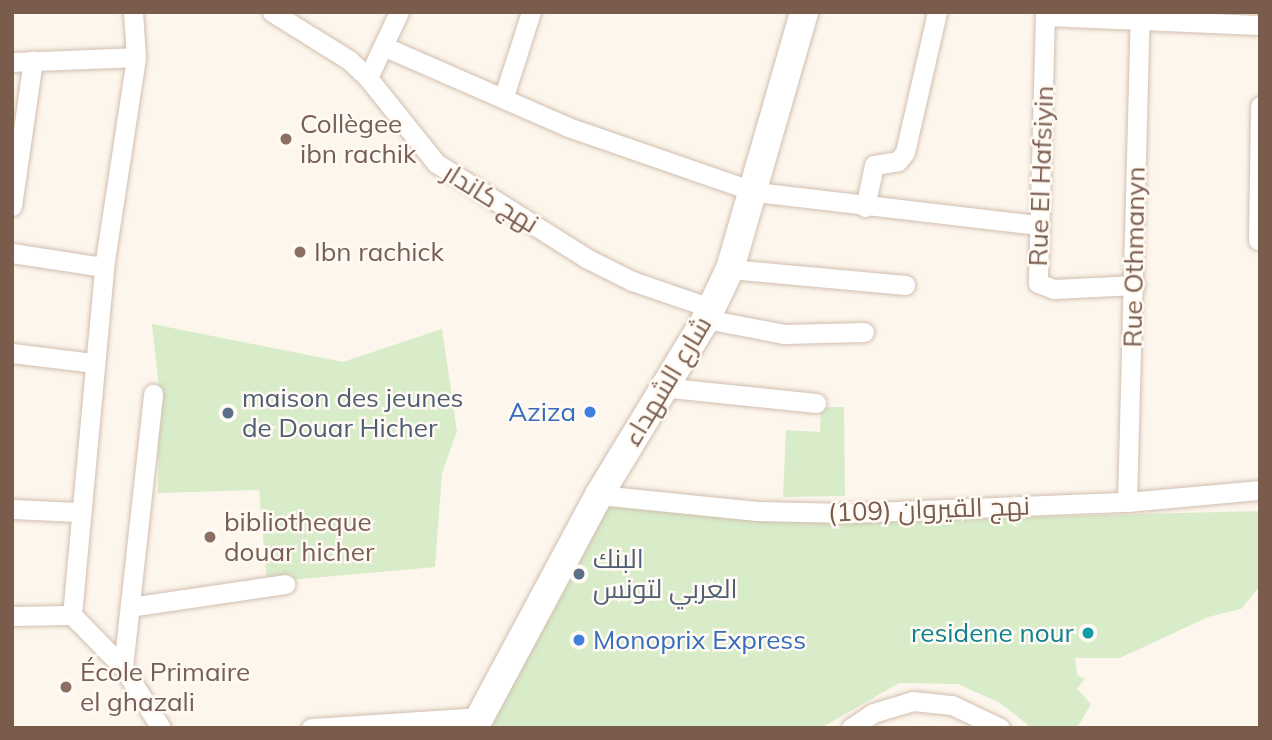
<!DOCTYPE html>
<html>
<head>
<meta charset="utf-8">
<style>
	body { margin:0 }
	#map { position:relative; width:1272px; height:740px; overflow:hidden; background:#fdf6ec; font-family:Mulish,Cairo,sans-serif }
	div>[style] { position:absolute }
	.green>* { inset:0; background:#d8ecc9 }
	.roads { filter:drop-shadow(0 0 2px #d1beb0) drop-shadow(0 0 2px #d1beb0) }
	.street>* { height:19px; margin:-9.5px; padding:0 9.5px; transform-origin:9.5px; border-radius:9.5px; background:#fff }
	.secondary>* { height:28px; margin:-14px; padding:0 14px; transform-origin:14px; border-radius:14px; background:#fff }
	.dots>* { width:19px; height:19px; translate:-50% -50%; box-sizing:border-box; border:4px solid #fffaf3; border-radius:50% }
	span { translate:-50% -50%; white-space:nowrap; text-align:center; line-height:1.15; -webkit-text-stroke:5px #fffaf3; paint-order:stroke }
	.education-label { font-size:26px; color:#785e54 }
	.left { translate:0 -50%; text-align:left }
	.street-label { font-size:26px; color:#7a5c4d }
	.service-label { font-size:26px; color:#4e5e75 }
	.shop-label { font-size:26px; color:#366cbe }
	.right { translate:-100% -50%; text-align:right }
	.culture-label { font-size:26px; color:#0d838f }
	.frame { position:absolute; inset:0; border:14px solid #7a5c4d; pointer-events:none }
</style>
</head>
<body>
<div id="map">
	<div class="green">
		<i style="clip-path:polygon(152px 324px,343px 362px,442px 329px,457px 431px,442px 473px,435px 567px,267px 582px,259px 490px,158px 493px,159px 389px)"></i>
		<i style="clip-path:polygon(821px 407px,844px 407px,845px 496px,783px 497px,786px 430px,820px 432px)"></i>
		<i style="clip-path:polygon(600px 505px,833px 522px,1260px 511px,1260px 586px,1241px 609px,1208px 617px,1120px 658px,1075px 658px,1077px 675px,1085px 679px,1077px 689px,1091px 704px,1077px 728px,1032px 728px,1000px 703px,958px 684px,899px 683px,821px 728px,486px 728px)"></i>
	</div>
	<div class="roads">
		<div class="street">
			<i style="left:272px;top:12px;width:91px;rotate:31.9deg"></i>
			<i style="left:349px;top:60px;width:26px;rotate:43deg"></i>
			<i style="left:399px;top:12px;width:73px;rotate:115.2deg"></i>
			<i style="left:368px;top:78px;width:109px;rotate:51.3deg"></i>
			<i style="left:436px;top:163px;width:178px;rotate:32.3deg"></i>
			<i style="left:586px;top:258px;width:51px;rotate:26.6deg"></i>
			<i style="left:632px;top:281px;width:83px;rotate:18.9deg"></i>
			<i style="left:1045px;top:12px;width:271px;rotate:91.5deg"></i>
			<i style="left:1038px;top:283px;width:17px;rotate:21deg"></i>
			<i style="left:1054px;top:289px;width:81px;rotate:-2.8deg"></i>
			<i style="left:1045px;top:16px;width:215px;rotate:2.4deg"></i>
			<i style="left:383px;top:46px;width:202px;rotate:23.6deg"></i>
			<i style="left:568px;top:127px;width:199px;rotate:19.1deg"></i>
			<i style="left:756px;top:192px;width:284px;rotate:6.7deg"></i>
			<i style="left:12px;top:62px;width:124px;rotate:-2.3deg"></i>
			<i style="left:504px;top:96px;width:88px;rotate:-72.2deg"></i>
			<i style="left:12px;top:206px;width:147px;rotate:-81.8deg"></i>
			<i style="left:865px;top:207px;width:43px;rotate:-77.9deg"></i>
			<i style="left:874px;top:165px;width:24px;rotate:-9deg"></i>
			<i style="left:898px;top:161px;width:11px;rotate:-52deg"></i>
			<i style="left:905px;top:152px;width:144px;rotate:-77.1deg"></i>
			<i style="left:1258px;top:240px;width:134px;rotate:-89.1deg"></i>
			<i style="left:12px;top:253px;width:93px;rotate:8.7deg"></i>
			<i style="left:730px;top:269px;width:176px;rotate:5.2deg"></i>
			<i style="left:706px;top:319px;width:79px;rotate:10.9deg"></i>
			<i style="left:784px;top:334px;width:80px;rotate:-1.4deg"></i>
			<i style="left:12px;top:353px;width:83px;rotate:7deg"></i>
			<i style="left:661px;top:387px;width:156px;rotate:5.9deg"></i>
			<i style="left:599px;top:495px;width:159px;rotate:5.8deg"></i>
			<i style="left:757px;top:511px;width:91px;rotate:1.3deg"></i>
			<i style="left:848px;top:513px;width:279px;rotate:-2.3deg"></i>
			<i style="left:1127px;top:502px;width:134px;rotate:-5.2deg"></i>
			<i style="left:1127px;top:502px;width:490px;rotate:-88.5deg"></i>
			<i style="left:12px;top:509px;width:66px;rotate:2.6deg"></i>
			<i style="left:130px;top:607px;width:157px;rotate:-8.4deg"></i>
			<i style="left:72px;top:615px;width:349px;rotate:-84.7deg"></i>
			<i style="left:104px;top:267px;width:212px;rotate:-81.3deg"></i>
			<i style="left:136px;top:57px;width:45px;rotate:-93.8deg"></i>
			<i style="left:12px;top:616px;width:60px;rotate:-1deg"></i>
			<i style="left:72px;top:615px;width:73px;rotate:45.6deg"></i>
			<i style="left:123px;top:667px;width:72px;rotate:58.1deg"></i>
			<i style="left:123px;top:667px;width:275px;rotate:-83.7deg"></i>
			<i style="left:311px;top:728px;width:169px;rotate:-3.7deg"></i>
			<i style="left:851px;top:728px;width:27px;rotate:-34deg"></i>
			<i style="left:873px;top:713px;width:42px;rotate:-16.7deg"></i>
			<i style="left:913px;top:701px;width:39px;rotate:6deg"></i>
			<i style="left:952px;top:705px;width:53px;rotate:25.6deg"></i>
		</div>
		<div class="secondary">
			<i style="left:474px;top:728px;width:264px;rotate:-61.8deg"></i>
			<i style="left:599px;top:495px;width:206px;rotate:-58.7deg"></i>
			<i style="left:706px;top:319px;width:55px;rotate:-64.4deg"></i>
			<i style="left:730px;top:269px;width:267px;rotate:-73.9deg"></i>
		</div>
	</div>
	<div class="dots">
		<i style="left:286px;top:139px;background:#8d6e63"></i>
		<i style="left:300px;top:252px;background:#8d6e63"></i>
		<i style="left:590px;top:412px;background:#3f7fe0"></i>
		<i style="left:228px;top:413px;background:#5c6f8a"></i>
		<i style="left:210px;top:537px;background:#8d6e63"></i>
		<i style="left:579px;top:574px;background:#5c6f8a"></i>
		<i style="left:1088px;top:633px;background:#0f9aa8"></i>
		<i style="left:579px;top:640px;background:#3f7fe0"></i>
		<i style="left:66px;top:687px;background:#8d6e63"></i>
	</div>
	<div class="education-label">
		<span class="left" style="left:300px;top:139px">Collègee<br>ibn rachik</span>
		<span class="left" style="left:314px;top:252px">Ibn rachick</span>
		<span class="left" style="left:224px;top:537px">bibliotheque<br>douar hicher</span>
		<span class="left" style="left:80px;top:687px">École Primaire<br>el ghazali</span>
	</div>
	<div class="street-label">
		<span style="left:1041px;top:176px;rotate:-88deg">Rue El Hafsiyin</span>
		<span style="left:491px;top:198px;rotate:32deg">نهج كاندار</span>
		<span style="left:1134px;top:257px;rotate:-89deg">Rue Othmanyn</span>
		<span style="left:667px;top:381px;rotate:-59deg">شارع الشهداء</span>
		<span style="left:929px;top:509px;rotate:-2deg">نهج القيروان (109)</span>
	</div>
	<div class="service-label">
		<span class="left" style="left:242px;top:413px">maison des jeunes<br>de Douar Hicher</span>
		<span class="left" style="left:593px;top:574px">البنك<br>العربي لتونس</span>
	</div>
	<div class="shop-label">
		<span class="right" style="left:576px;top:412px">Aziza</span>
		<span class="left" style="left:593px;top:640px">Monoprix Express</span>
	</div>
	<div class="culture-label">
		<span class="right" style="left:1074px;top:633px">residene nour</span>
	</div>
	<div class="frame"></div>
</div>
</body>
</html>
